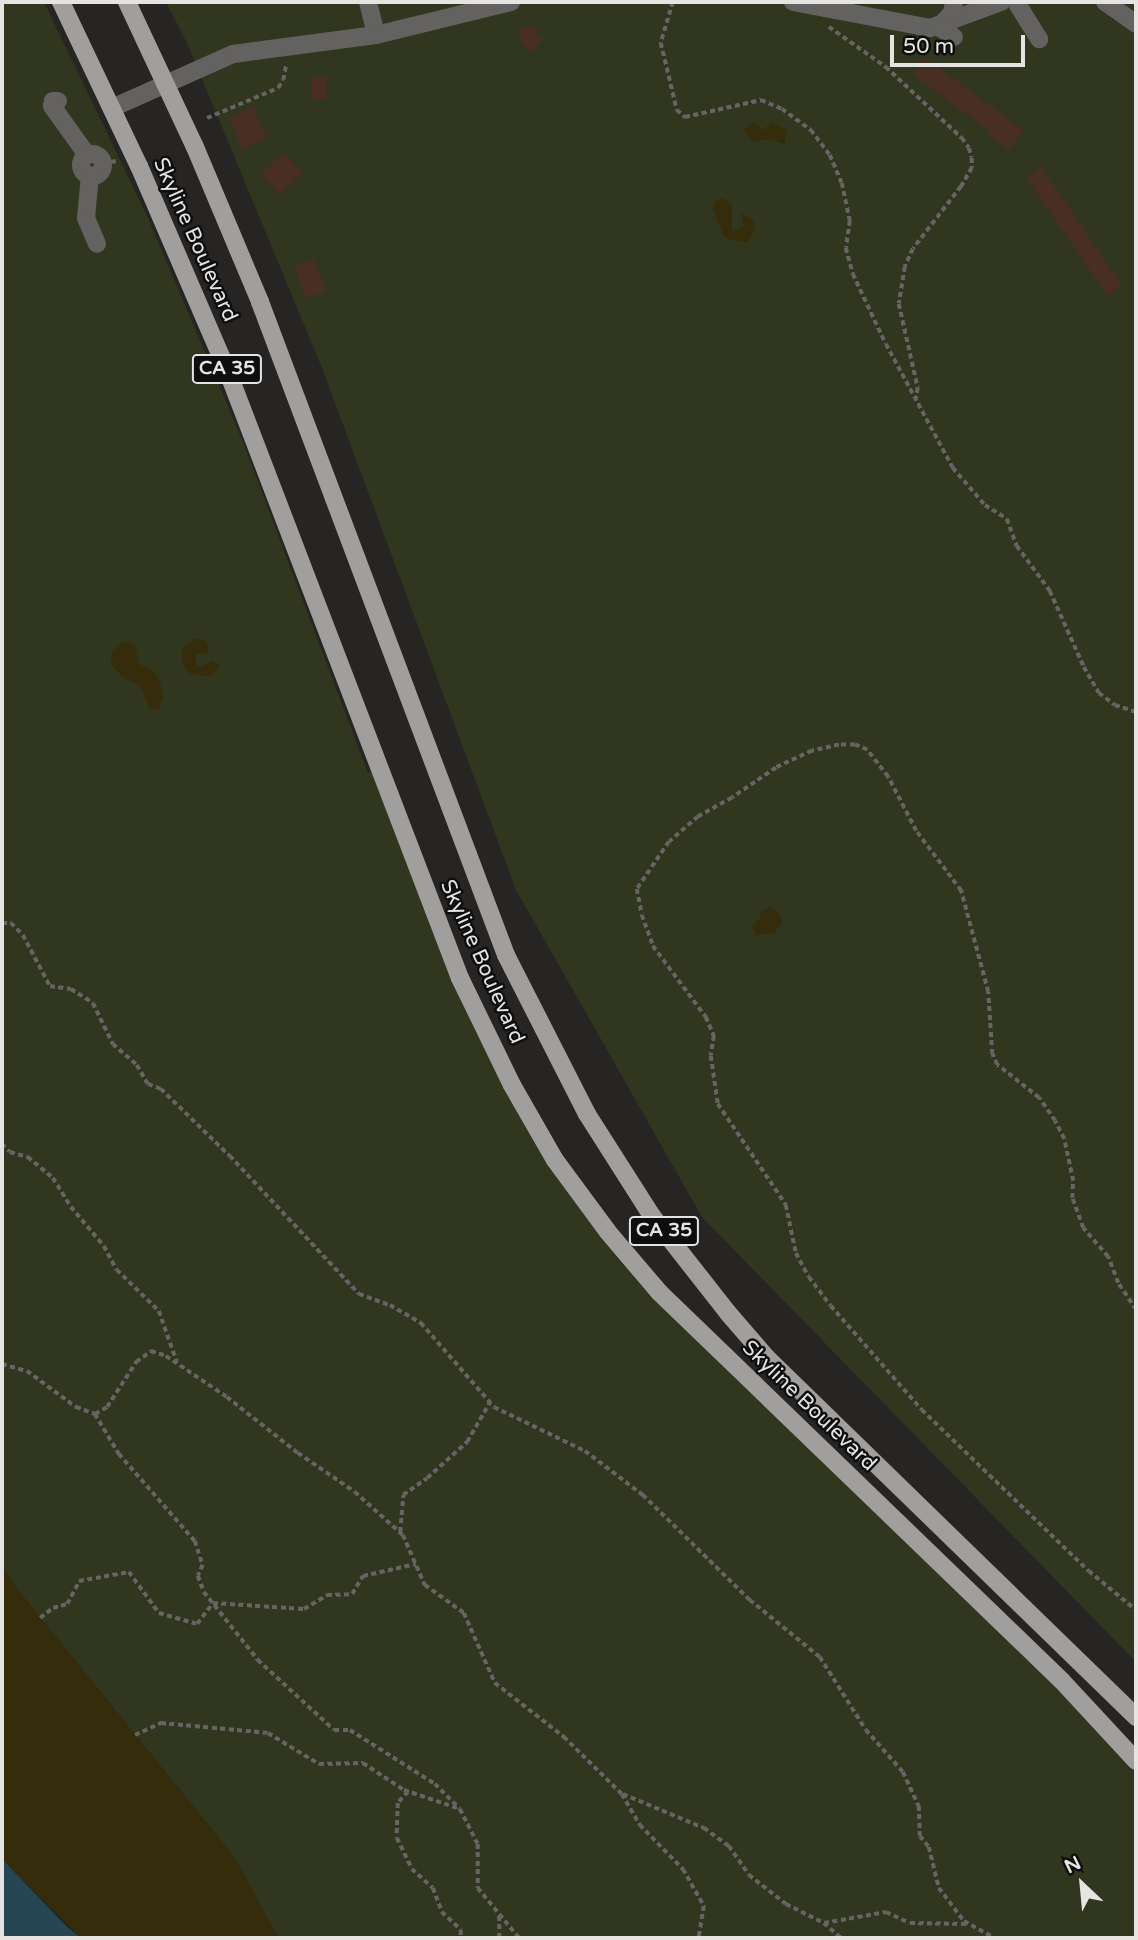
<!DOCTYPE html>
<html>
<head>
<meta charset="utf-8">
<style>
	body { margin:0 }
	#map { position:relative; width:1138px; height:1940px; overflow:hidden; background:#272523; font-family:"Varela Round",sans-serif }
	div>[style] { position:absolute }
	.green>* { inset:0; background:#31361e }
	.sand>* { inset:0; background:#352c0b }
	.water>* { inset:0; background:#264653 }
	.building>* { inset:0; background:#492e24 }
	.path>* { height:3.5px; margin-top:-1.75px; transform-origin:0; background:repeating-linear-gradient(90deg,#676563 0 5px,transparent 0 8.5px) }
	.minor>* { height:18px; margin:-9px; padding:0 9px; transform-origin:9px; border-radius:9px; background:#636261 }
	.minor>.ring { margin:-9px; padding:0; box-sizing:content-box; background:none; border:18px solid #636261; border-radius:50% }
	.major>* { height:18px; margin:-9px; padding:0 9px; transform-origin:9px; border-radius:9px; background:#a19f9d }
	span { translate:-50% -50%; white-space:nowrap; text-align:center; line-height:1.15; -webkit-text-stroke:5px #0f0e0e; paint-order:stroke }
	.shield-label span { padding:2px 5px; background:#0f0e0e; border:2px solid; border-radius:5px; -webkit-text-stroke-width:0 }
	.shield-label { font-size:19px; color:#e6e4e3; font-weight:700 }
	.street-label { font-size:21px; color:#e6e4e3 }
	.frame { position:absolute; inset:0; border:4px solid #e6e4e3; pointer-events:none }
	.north { position:absolute; left:1047px; top:1849px; width:70px; height:70px; -webkit-text-stroke:5px #0f0e0e; paint-order:stroke; rotate:334deg; font-size:19px; font-weight:700; line-height:28px; text-align:center; color:#e6e4e3 }
	.north::after { content:''; display:block; margin:auto; width:24px; height:32px; background:#e6e4e3; clip-path:polygon(50% 0,100% 100%,50% 72%,0 100%) }
	.scale { position:absolute; left:890px; top:35px; width:135px; height:32px; box-sizing:border-box; border:4px solid #e6e4e3; border-top:0; padding-left:9px; font-size:21px; line-height:24px; white-space:nowrap; color:#e6e4e3; -webkit-text-stroke:5px #0f0e0e; paint-order:stroke }
</style>
</head>
<body>
<div id="map">
	<div class="green">
		<i style="clip-path:polygon(2px 2px,44px 2px,148px 218px,243px 442px,368px 773px,380px 769px,493px 1048px,608px 1232px,1136px 1761px,1136px 1938px,278px 1938px,235px 1858px,18px 1590px,2px 1565px)"></i>
		<i style="clip-path:polygon(166px 2px,1136px 2px,1136px 1662px,702px 1217px,516px 890px,322px 368px,188px 45px)"></i>
	</div>
	<div class="sand">
		<i style="clip-path:polygon(754px 122px,762px 130px,772px 123px,786px 130px,785px 144px,771px 140px,751px 141px,744px 130px)"></i>
		<i style="clip-path:polygon(723px 198px,732px 206px,732px 232px,744px 226px,741px 213px,753px 220px,755px 229px,748px 242px,731px 240px,723px 235px,713px 209px,715px 202px)"></i>
		<i style="clip-path:polygon(196px 638px,206px 641px,209px 647px,208px 652px,195px 655px,197px 666px,201px 667px,212px 660px,219px 665px,217px 671px,208px 677px,189px 673px,182px 664px,182px 648px)"></i>
		<i style="clip-path:polygon(123px 642px,135px 644px,139px 664px,153px 671px,160px 681px,163px 698px,158px 709px,149px 709px,141px 686px,124px 678px,111px 664px,112px 652px)"></i>
		<i style="clip-path:polygon(769px 907px,778px 912px,782px 923px,774px 933px,757px 935px,752px 927px,760px 918px,760px 912px)"></i>
		<i style="clip-path:polygon(2px 1565px,18px 1590px,235px 1858px,278px 1938px,81px 1938px,2px 1859px)"></i>
	</div>
	<div class="water">
		<i style="clip-path:polygon(2px 1859px,66px 1926px,81px 1938px,2px 1938px)"></i>
	</div>
	<div class="building">
		<i style="clip-path:polygon(534px 25px,537px 36px,544px 38px,531px 52px,521px 44px,519px 28px)"></i>
		<i style="clip-path:polygon(925px 58px,1024px 130px,1009px 150px,989px 136px,991px 132px,913px 75px)"></i>
		<i style="clip-path:polygon(312px 77px,327px 77px,326px 99px,311px 99px)"></i>
		<i style="clip-path:polygon(252px 106px,268px 137px,243px 150px,228px 119px)"></i>
		<i style="clip-path:polygon(283px 153px,303px 173px,280px 195px,261px 174px)"></i>
		<i style="clip-path:polygon(1041px 167px,1122px 285px,1108px 296px,1026px 178px)"></i>
		<i style="clip-path:polygon(314px 259px,326px 291px,306px 299px,294px 267px)"></i>
	</div>
	<div class="path">
		<i style="left:673px;top:2px;width:43px;rotate:106.3deg"></i>
		<i style="left:661px;top:43px;width:69px;rotate:76.6deg"></i>
		<i style="left:677px;top:110px;width:11px;rotate:41deg"></i>
		<i style="left:685px;top:117px;width:78px;rotate:-12.6deg"></i>
		<i style="left:761px;top:100px;width:23px;rotate:23deg"></i>
		<i style="left:782px;top:109px;width:36px;rotate:36deg"></i>
		<i style="left:811px;top:130px;width:31px;rotate:53deg"></i>
		<i style="left:830px;top:155px;width:30px;rotate:67deg"></i>
		<i style="left:842px;top:183px;width:39px;rotate:78deg"></i>
		<i style="left:850px;top:221px;width:27px;rotate:98deg"></i>
		<i style="left:846px;top:248px;width:27px;rotate:75deg"></i>
		<i style="left:853px;top:274px;width:77px;rotate:64.8deg"></i>
		<i style="left:886px;top:344px;width:141px;rotate:61.6deg"></i>
		<i style="left:953px;top:468px;width:49px;rotate:49.1deg"></i>
		<i style="left:985px;top:505px;width:26px;rotate:32deg"></i>
		<i style="left:1007px;top:519px;width:29px;rotate:70deg"></i>
		<i style="left:1017px;top:546px;width:56px;rotate:53.7deg"></i>
		<i style="left:1050px;top:591px;width:83px;rotate:65.9deg"></i>
		<i style="left:1084px;top:667px;width:30px;rotate:60deg"></i>
		<i style="left:1099px;top:693px;width:20px;rotate:37deg"></i>
		<i style="left:1115px;top:705px;width:22px;rotate:18deg"></i>
		<i style="left:829px;top:27px;width:70px;rotate:35.1deg"></i>
		<i style="left:886px;top:67px;width:104px;rotate:43.1deg"></i>
		<i style="left:962px;top:138px;width:12px;rotate:55deg"></i>
		<i style="left:969px;top:148px;width:10px;rotate:73deg"></i>
		<i style="left:972px;top:158px;width:10px;rotate:90deg"></i>
		<i style="left:972px;top:168px;width:22px;rotate:120deg"></i>
		<i style="left:961px;top:187px;width:78px;rotate:127.7deg"></i>
		<i style="left:913px;top:249px;width:20px;rotate:114deg"></i>
		<i style="left:905px;top:267px;width:37px;rotate:99deg"></i>
		<i style="left:899px;top:304px;width:86px;rotate:77.3deg"></i>
		<i style="left:918px;top:388px;width:10px;rotate:101deg"></i>
		<i style="left:207px;top:118px;width:77px;rotate:-22.9deg"></i>
		<i style="left:278px;top:88px;width:9px;rotate:-58deg"></i>
		<i style="left:283px;top:80px;width:16px;rotate:-79deg"></i>
		<i style="left:103px;top:164px;width:13px;rotate:-13deg"></i>
		<i style="left:2px;top:923px;width:9px"></i>
		<i style="left:11px;top:923px;width:17px;rotate:45deg"></i>
		<i style="left:23px;top:935px;width:58px;rotate:62.1deg"></i>
		<i style="left:50px;top:986px;width:21px;rotate:8deg"></i>
		<i style="left:71px;top:989px;width:26px;rotate:32deg"></i>
		<i style="left:93px;top:1003px;width:46px;rotate:64deg"></i>
		<i style="left:113px;top:1044px;width:32px;rotate:41deg"></i>
		<i style="left:137px;top:1065px;width:22px;rotate:60deg"></i>
		<i style="left:148px;top:1084px;width:14px;rotate:21deg"></i>
		<i style="left:161px;top:1089px;width:96px;rotate:44.2deg"></i>
		<i style="left:230px;top:1156px;width:189px;rotate:46.9deg"></i>
		<i style="left:359px;top:1294px;width:33px;rotate:20deg"></i>
		<i style="left:390px;top:1305px;width:36px;rotate:30deg"></i>
		<i style="left:421px;top:1323px;width:111px;rotate:49deg"></i>
		<i style="left:494px;top:1407px;width:101px;rotate:25.8deg"></i>
		<i style="left:585px;top:1451px;width:73px;rotate:37.2deg"></i>
		<i style="left:643px;top:1495px;width:150px;rotate:44.5deg"></i>
		<i style="left:750px;top:1600px;width:90px;rotate:39.2deg"></i>
		<i style="left:820px;top:1657px;width:86px;rotate:57.8deg"></i>
		<i style="left:866px;top:1730px;width:56px;rotate:48.6deg"></i>
		<i style="left:903px;top:1772px;width:38px;rotate:65deg"></i>
		<i style="left:919px;top:1806px;width:30px;rotate:88deg"></i>
		<i style="left:920px;top:1836px;width:14px;rotate:51deg"></i>
		<i style="left:929px;top:1847px;width:42px;rotate:76.3deg"></i>
		<i style="left:939px;top:1888px;width:41px;rotate:52.9deg"></i>
		<i style="left:964px;top:1921px;width:35px;rotate:29deg"></i>
		<i style="left:2px;top:1144px;width:11px;rotate:45deg"></i>
		<i style="left:10px;top:1152px;width:19px;rotate:16deg"></i>
		<i style="left:28px;top:1157px;width:33px;rotate:40deg"></i>
		<i style="left:53px;top:1178px;width:34px;rotate:58deg"></i>
		<i style="left:71px;top:1207px;width:51px;rotate:49.8deg"></i>
		<i style="left:104px;top:1246px;width:27px;rotate:62deg"></i>
		<i style="left:117px;top:1270px;width:59px;rotate:44.3deg"></i>
		<i style="left:159px;top:1311px;width:54px;rotate:70.6deg"></i>
		<i style="left:1136px;top:1310px;width:32px;rotate:-124deg"></i>
		<i style="left:1118px;top:1283px;width:28px;rotate:-111deg"></i>
		<i style="left:1108px;top:1257px;width:38px;rotate:-131deg"></i>
		<i style="left:1083px;top:1228px;width:32px;rotate:-110deg"></i>
		<i style="left:1072px;top:1198px;width:17px;rotate:-87deg"></i>
		<i style="left:1073px;top:1181px;width:43px;rotate:-102.1deg"></i>
		<i style="left:1064px;top:1139px;width:20px;rotate:-117deg"></i>
		<i style="left:1055px;top:1121px;width:28px;rotate:-125deg"></i>
		<i style="left:1039px;top:1098px;width:53px;rotate:-141.8deg"></i>
		<i style="left:997px;top:1065px;width:12px;rotate:-114deg"></i>
		<i style="left:992px;top:1054px;width:62px;rotate:-93.7deg"></i>
		<i style="left:988px;top:992px;width:105px;rotate:-105deg"></i>
		<i style="left:961px;top:891px;width:75px;rotate:-126.9deg"></i>
		<i style="left:916px;top:831px;width:61px;rotate:-117.4deg"></i>
		<i style="left:888px;top:777px;width:34px;rotate:-128deg"></i>
		<i style="left:867px;top:750px;width:13px;rotate:-157deg"></i>
		<i style="left:855px;top:745px;width:16px;rotate:180deg"></i>
		<i style="left:839px;top:745px;width:28px;rotate:167deg"></i>
		<i style="left:812px;top:751px;width:40px;rotate:155deg"></i>
		<i style="left:776px;top:768px;width:53px;rotate:145.7deg"></i>
		<i style="left:732px;top:798px;width:39px;rotate:151deg"></i>
		<i style="left:698px;top:817px;width:38px;rotate:139deg"></i>
		<i style="left:669px;top:842px;width:57px;rotate:124.2deg"></i>
		<i style="left:637px;top:889px;width:26px;rotate:79deg"></i>
		<i style="left:642px;top:915px;width:33px;rotate:70deg"></i>
		<i style="left:653px;top:946px;width:89px;rotate:53.3deg"></i>
		<i style="left:706px;top:1017px;width:21px;rotate:67deg"></i>
		<i style="left:714px;top:1036px;width:20px;rotate:99deg"></i>
		<i style="left:711px;top:1056px;width:49px;rotate:81.7deg"></i>
		<i style="left:718px;top:1104px;width:122px;rotate:56deg"></i>
		<i style="left:786px;top:1205px;width:49px;rotate:78.2deg"></i>
		<i style="left:796px;top:1253px;width:27px;rotate:62deg"></i>
		<i style="left:809px;top:1277px;width:36px;rotate:53deg"></i>
		<i style="left:831px;top:1306px;width:138px;rotate:48.8deg"></i>
		<i style="left:922px;top:1410px;width:232px;rotate:44deg"></i>
		<i style="left:1089px;top:1571px;width:61px;rotate:39.7deg"></i>
		<i style="left:2px;top:1364px;width:26px;rotate:16deg"></i>
		<i style="left:27px;top:1371px;width:61px;rotate:36.3deg"></i>
		<i style="left:76px;top:1407px;width:20px;rotate:20deg"></i>
		<i style="left:95px;top:1414px;width:47px;rotate:59deg"></i>
		<i style="left:119px;top:1454px;width:116px;rotate:48.9deg"></i>
		<i style="left:195px;top:1541px;width:25px;rotate:72deg"></i>
		<i style="left:203px;top:1565px;width:12px;rotate:114deg"></i>
		<i style="left:198px;top:1576px;width:17px;rotate:69deg"></i>
		<i style="left:204px;top:1592px;width:87px;rotate:51.5deg"></i>
		<i style="left:258px;top:1660px;width:103px;rotate:42.6deg"></i>
		<i style="left:334px;top:1730px;width:16px"></i>
		<i style="left:350px;top:1730px;width:101px;rotate:32.4deg"></i>
		<i style="left:435px;top:1784px;width:35px;rotate:45deg"></i>
		<i style="left:95px;top:1414px;width:14px;rotate:-30deg"></i>
		<i style="left:107px;top:1407px;width:54px;rotate:-57.2deg"></i>
		<i style="left:136px;top:1362px;width:19px;rotate:-36deg"></i>
		<i style="left:151px;top:1351px;width:16px;rotate:18deg"></i>
		<i style="left:166px;top:1356px;width:73px;rotate:33.9deg"></i>
		<i style="left:227px;top:1397px;width:90px;rotate:38.3deg"></i>
		<i style="left:298px;top:1453px;width:69px;rotate:34.4deg"></i>
		<i style="left:355px;top:1492px;width:64px;rotate:41.9deg"></i>
		<i style="left:403px;top:1535px;width:55px;rotate:66.3deg"></i>
		<i style="left:425px;top:1585px;width:48px;rotate:35.7deg"></i>
		<i style="left:464px;top:1613px;width:77px;rotate:66.1deg"></i>
		<i style="left:495px;top:1683px;width:88px;rotate:38deg"></i>
		<i style="left:564px;top:1737px;width:81px;rotate:44.5deg"></i>
		<i style="left:622px;top:1794px;width:36px;rotate:60deg"></i>
		<i style="left:640px;top:1825px;width:62px;rotate:45.7deg"></i>
		<i style="left:683px;top:1869px;width:43px;rotate:60.4deg"></i>
		<i style="left:704px;top:1906px;width:32px;rotate:99deg"></i>
		<i style="left:400px;top:1532px;width:37px;rotate:-85deg"></i>
		<i style="left:403px;top:1495px;width:29px;rotate:-35deg"></i>
		<i style="left:427px;top:1478px;width:54px;rotate:-42deg"></i>
		<i style="left:467px;top:1442px;width:46px;rotate:-60.1deg"></i>
		<i style="left:40px;top:1618px;width:16px;rotate:-38deg"></i>
		<i style="left:53px;top:1608px;width:15px;rotate:-16deg"></i>
		<i style="left:67px;top:1604px;width:26px;rotate:-62deg"></i>
		<i style="left:79px;top:1581px;width:51px;rotate:-10.2deg"></i>
		<i style="left:129px;top:1572px;width:51px;rotate:53.8deg"></i>
		<i style="left:159px;top:1613px;width:40px;rotate:16deg"></i>
		<i style="left:197px;top:1624px;width:26px;rotate:-53deg"></i>
		<i style="left:213px;top:1603px;width:91px;rotate:3.8deg"></i>
		<i style="left:304px;top:1609px;width:27px;rotate:-31deg"></i>
		<i style="left:327px;top:1595px;width:25px;rotate:-2deg"></i>
		<i style="left:352px;top:1594px;width:21px;rotate:-59deg"></i>
		<i style="left:363px;top:1576px;width:54px;rotate:-12.8deg"></i>
		<i style="left:135px;top:1735px;width:29px;rotate:-25deg"></i>
		<i style="left:161px;top:1723px;width:107px;rotate:5.3deg"></i>
		<i style="left:268px;top:1733px;width:60px;rotate:31.3deg"></i>
		<i style="left:319px;top:1764px;width:44px;rotate:-1.3deg"></i>
		<i style="left:363px;top:1763px;width:49px;rotate:33.4deg"></i>
		<i style="left:404px;top:1790px;width:59px;rotate:18.7deg"></i>
		<i style="left:460px;top:1809px;width:39px;rotate:63deg"></i>
		<i style="left:478px;top:1844px;width:44px;rotate:90deg"></i>
		<i style="left:478px;top:1888px;width:65px;rotate:50.6deg"></i>
		<i style="left:408px;top:1792px;width:15px;rotate:132deg"></i>
		<i style="left:398px;top:1803px;width:35px;rotate:92deg"></i>
		<i style="left:397px;top:1838px;width:34px;rotate:64deg"></i>
		<i style="left:412px;top:1869px;width:28px;rotate:42deg"></i>
		<i style="left:433px;top:1888px;width:26px;rotate:69deg"></i>
		<i style="left:442px;top:1912px;width:26px;rotate:43deg"></i>
		<i style="left:461px;top:1930px;width:8px;rotate:90deg"></i>
		<i style="left:623px;top:1794px;width:88px;rotate:22.8deg"></i>
		<i style="left:704px;top:1828px;width:31px;rotate:36deg"></i>
		<i style="left:729px;top:1846px;width:35px;rotate:55deg"></i>
		<i style="left:749px;top:1875px;width:47px;rotate:38.1deg"></i>
		<i style="left:786px;top:1904px;width:42px;rotate:26.6deg"></i>
		<i style="left:824px;top:1923px;width:23px;rotate:41deg"></i>
		<i style="left:824px;top:1923px;width:63px;rotate:-10.1deg"></i>
		<i style="left:886px;top:1912px;width:26px;rotate:25deg"></i>
		<i style="left:910px;top:1923px;width:59px;rotate:1deg"></i>
		<i style="left:499px;top:1938px;width:22px;rotate:-90deg"></i>
	</div>
	<div class="minor">
		<i style="left:368px;top:2px;width:34px;rotate:76deg"></i>
		<i style="left:793px;top:2px;width:139px;rotate:10.7deg"></i>
		<i style="left:930px;top:28px;width:76px;rotate:-20.1deg"></i>
		<i style="left:954px;top:2px;width:11px;rotate:100deg"></i>
		<i style="left:952px;top:13px;width:19px;rotate:133deg"></i>
		<i style="left:939px;top:27px;width:18px;rotate:34deg"></i>
		<i style="left:1016px;top:2px;width:44px;rotate:58.1deg"></i>
		<i style="left:1105px;top:2px;width:38px;rotate:35deg"></i>
		<i style="left:58px;top:101px;width:5px;rotate:180deg"></i>
		<i style="left:53px;top:101px;width:5px;rotate:101deg"></i>
		<i style="left:52px;top:106px;width:60px;rotate:54.5deg"></i>
		<i style="left:112px;top:108px;width:133px;rotate:-24.1deg"></i>
		<i style="left:233px;top:54px;width:144px;rotate:-7.6deg"></i>
		<i style="left:376px;top:35px;width:139px;rotate:-13.7deg"></i>
		<i class="ring" style="left:81px;top:154px;width:4px;height:4px"></i>
		<i style="left:90px;top:175px;width:43px;rotate:95.3deg"></i>
		<i style="left:86px;top:218px;width:28px;rotate:67deg"></i>
	</div>
	<div class="major">
		<i style="left:61px;top:2px;width:182px;rotate:64.6deg"></i>
		<i style="left:139px;top:166px;width:233px;rotate:66.7deg"></i>
		<i style="left:231px;top:380px;width:640px;rotate:69.05deg"></i>
		<i style="left:460px;top:978px;width:119px;rotate:64.1deg"></i>
		<i style="left:512px;top:1085px;width:86px;rotate:60.2deg"></i>
		<i style="left:555px;top:1160px;width:89px;rotate:53.6deg"></i>
		<i style="left:608px;top:1232px;width:80px;rotate:49.6deg"></i>
		<i style="left:660px;top:1293px;width:559px;rotate:43.98deg"></i>
		<i style="left:1062px;top:1681px;width:109px;rotate:47.2deg"></i>
		<i style="left:127px;top:2px;width:160px;rotate:64.9deg"></i>
		<i style="left:195px;top:147px;width:168px;rotate:67.2deg"></i>
		<i style="left:260px;top:302px;width:698px;rotate:69.36deg"></i>
		<i style="left:506px;top:955px;width:178px;rotate:63deg"></i>
		<i style="left:587px;top:1114px;width:121px;rotate:57.5deg"></i>
		<i style="left:652px;top:1216px;width:123px;rotate:51.9deg"></i>
		<i style="left:728px;top:1313px;width:60px;rotate:49.1deg"></i>
		<i style="left:767px;top:1358px;width:515px;rotate:44.21deg"></i>
	</div>
	<div class="shield-label">
		<span style="left:227px;top:369px">CA 35</span>
		<span style="left:664px;top:1231px">CA 35</span>
	</div>
	<div class="street-label">
		<span style="left:195px;top:240px;rotate:66deg">Skyline Boulevard</span>
		<span style="left:482px;top:962px;rotate:66deg">Skyline Boulevard</span>
		<span style="left:809px;top:1406px;rotate:44deg">Skyline Boulevard</span>
	</div>
	<div class="frame"></div>
	<div class="north">N</div>
	<div class="scale">50 m</div>
</div>
</body>
</html>
